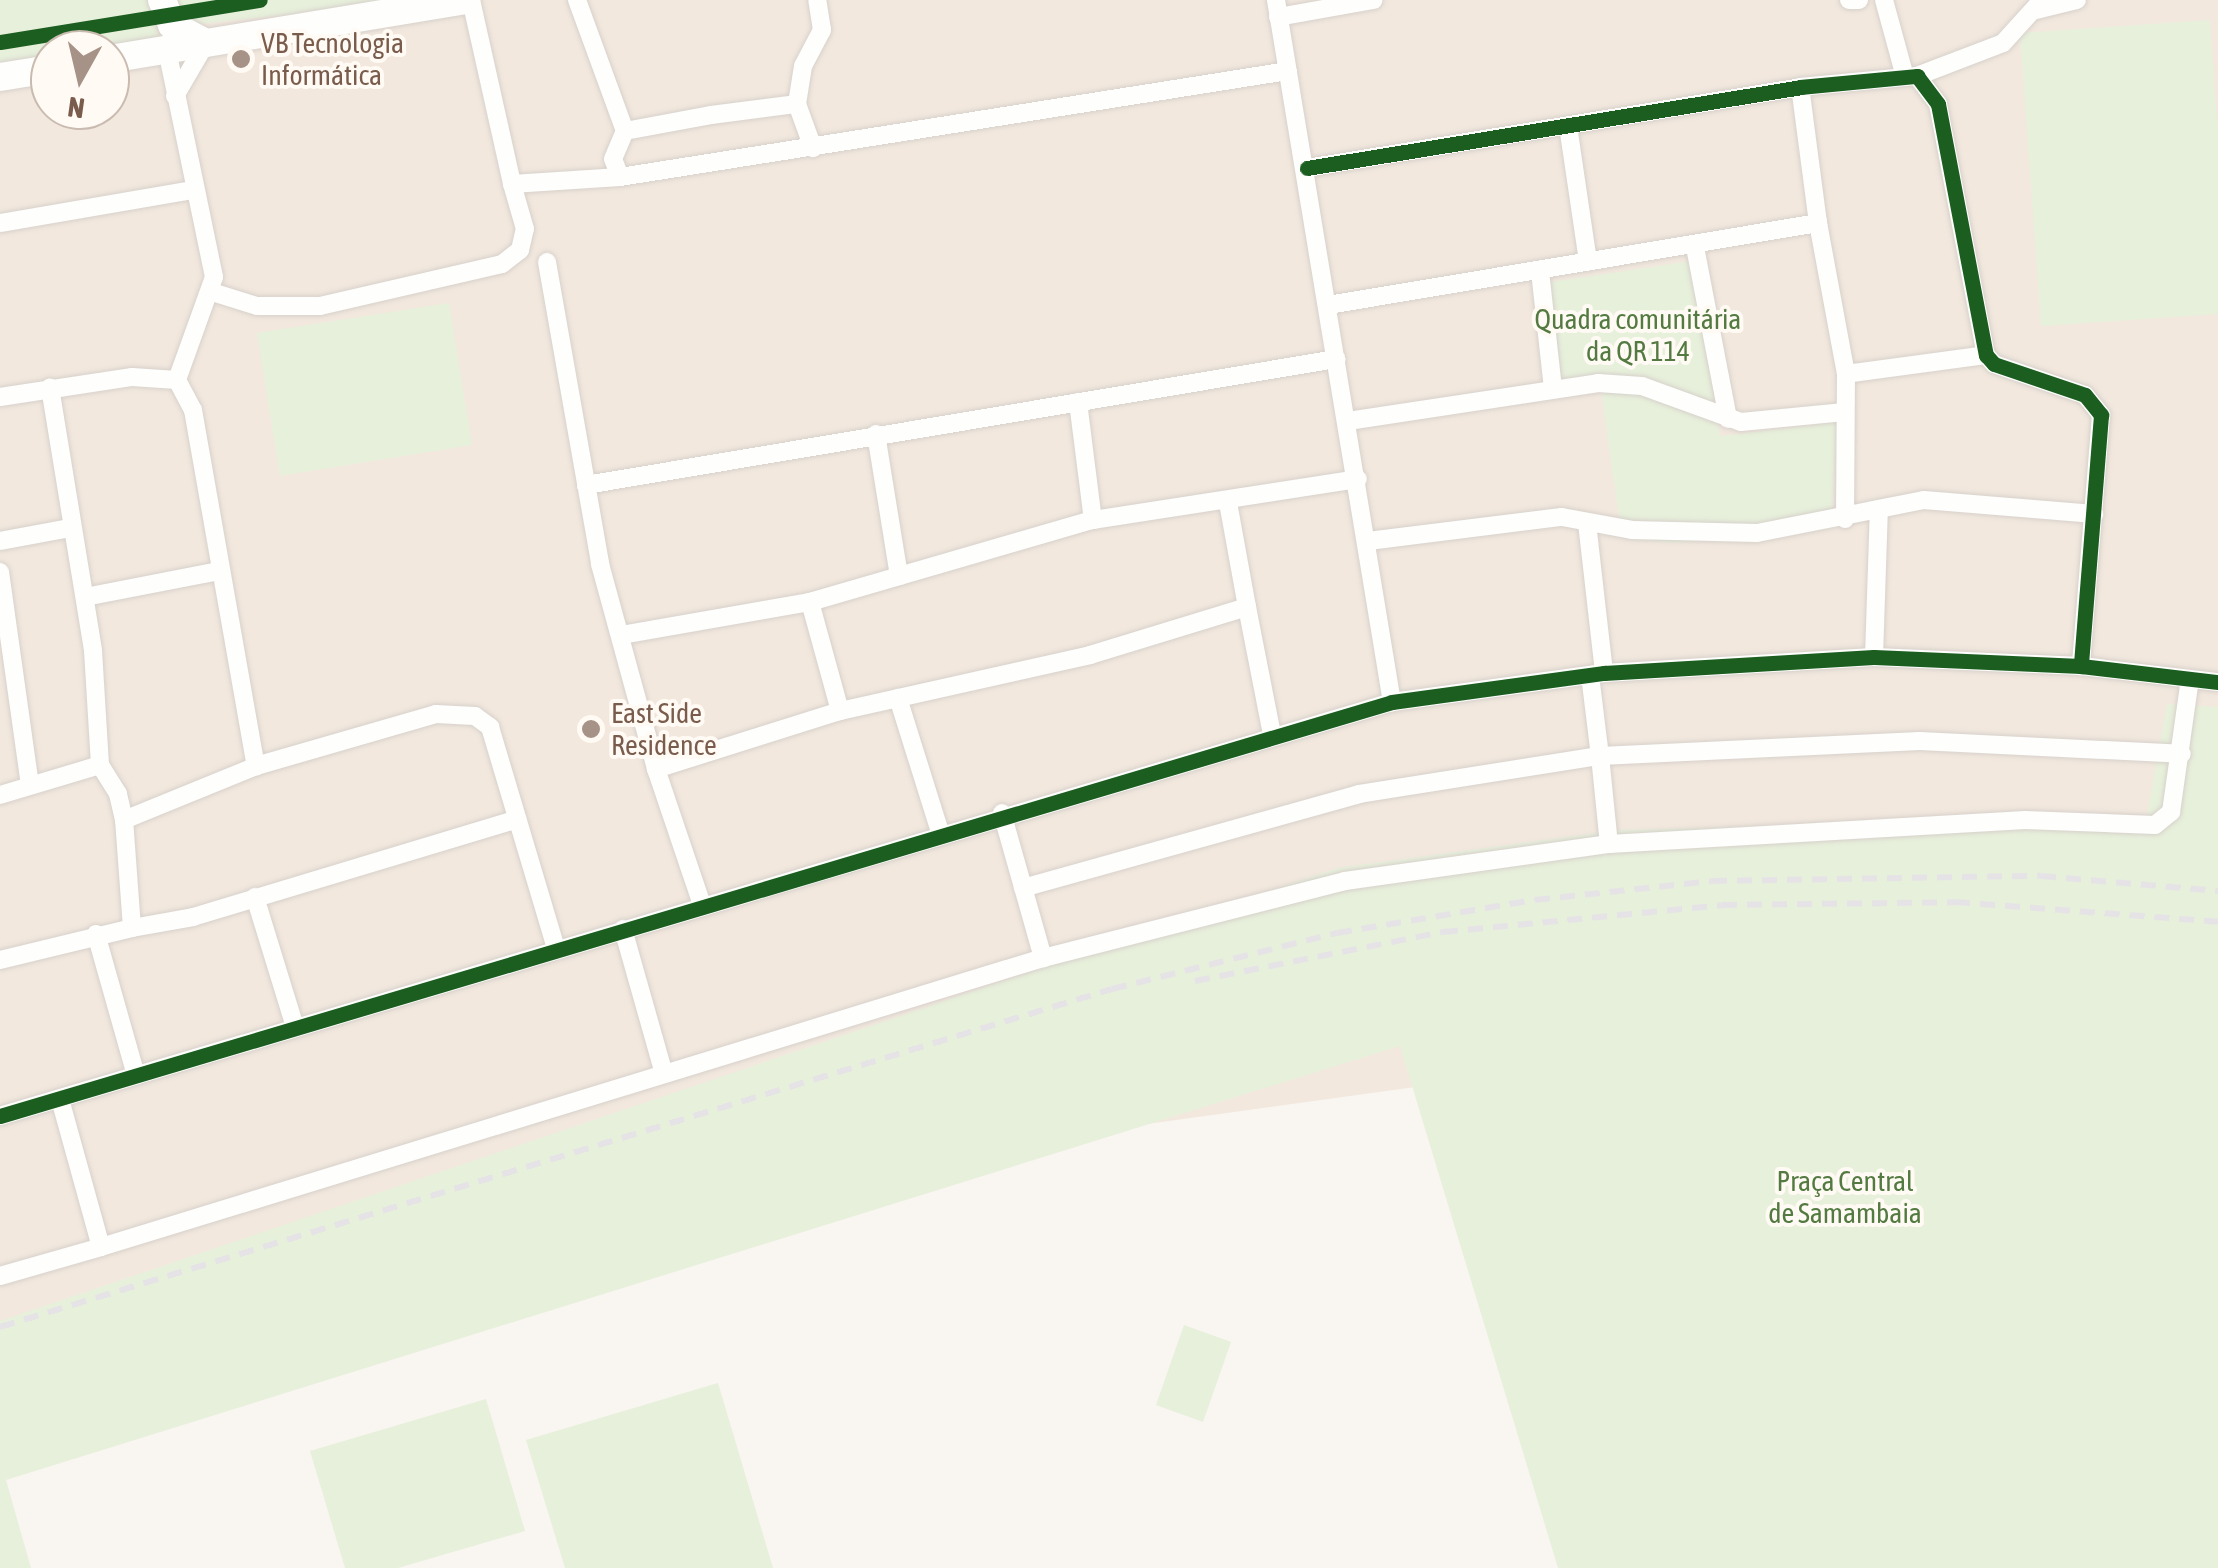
<!DOCTYPE html>
<html>
<head>
<meta charset="utf-8">
<style>
	body { margin:0 }
	#map { position:relative; width:2218px; height:1568px; overflow:hidden; background:#f9f5f0; font-family:"Asap Condensed",sans-serif }
	div>[style] { position:absolute }
	.residential>* { inset:0; background:#f2e8de }
	.green>* { inset:0; background:#e7f0db }
	.roads { filter:drop-shadow(0 0 2px #d7d1cb) drop-shadow(0 0 2px #d7d1cb) }
	.street>* { height:18px; margin:-9px; padding:0 9px; transform-origin:9px; border-radius:9px; background:#fefefd }
	.secondary>* { height:28px; margin:-14px; padding:0 14px; transform-origin:14px; border-radius:14px; background:#fefefd }
	.rail>* { height:6px; margin-top:-3px; transform-origin:0; background:repeating-linear-gradient(90deg,#e6e3e7 0 15px,transparent 0 25px) }
	.cycleway>* { height:15px; margin:-7.5px; padding:0 7.5px; transform-origin:7.5px; border-radius:7.5px; background:#1b5e20 }
	.dots>* { width:28px; height:28px; translate:-50% -50%; box-sizing:border-box; border:5px solid #fffaf3; border-radius:50% }
	span { translate:-50% -50%; white-space:nowrap; text-align:center; line-height:1.15; -webkit-text-stroke:8px #fffaf3; paint-order:stroke }
	.poi-label { font-size:28px; color:#7a5c4d }
	.left { translate:0 -50%; text-align:left }
	.park-label { font-size:28px; color:#537a41 }
	.north { position:absolute; left:30px; top:30px; width:100px; height:100px; box-sizing:border-box; background:#fffaf3; border:2px solid #cabbb1; border-radius:50%; rotate:188deg; font-size:28px; font-weight:700; line-height:40px; text-align:center; color:#7a5c4d }
	.north::after { content:''; display:block; margin:auto; width:35px; height:45px; background:#a69286; clip-path:polygon(50% 0,100% 100%,50% 72%,0 100%) }
</style>
</head>
<body>
<div id="map">
	<div class="residential">
		<i style="clip-path:polygon(evenodd,0 0,2218px 0,2218px 1053px,2149px 986px,631px 1195px,0 1397px,0 0,50px 50px,110px 50px,110px 110px,50px 110px,50px 50px)"></i>
	</div>
	<div class="green">
		<i style="clip-path:polygon(0 0,154px 0,157px 32px,165px 39px,105px 50px,50px 50px,50px 60px,0 69px)"></i>
		<i style="clip-path:polygon(169px 0,421px 0,190px 25px)"></i>
		<i style="clip-path:polygon(2210px 20px,2218px 137px,2218px 314px,2041px 326px,2020px 33px)"></i>
		<i style="clip-path:polygon(1692px 261px,1720px 436px,1838px 422px,1831px 529px,1674px 543px,1622px 538px,1601px 390px,1557px 391px,1544px 283px)"></i>
		<i style="clip-path:polygon(449px 303px,472px 445px,280px 476px,257px 333px)"></i>
		<i style="clip-path:polygon(2167px 704px,2218px 707px,2218px 1568px,1558px 1568px,1400px 1046px,6px 1480px,31px 1568px,0 1568px,0 1321px,1337px 868px,1618px 830px,2147px 816px)"></i>
		<i style="clip-path:polygon(1184px 1325px,1231px 1342px,1203px 1422px,1156px 1405px)"></i>
		<i style="clip-path:polygon(718px 1383px,773px 1568px,565px 1568px,526px 1440px)"></i>
		<i style="clip-path:polygon(486px 1399px,525px 1531px,398px 1568px,345px 1568px,310px 1451px)"></i>
	</div>
	<div class="roads">
		<div class="street">
			<i style="left:471px;top:0;width:189px;rotate:77.4deg"></i>
			<i style="left:577px;top:0;width:140px;rotate:69.9deg"></i>
			<i style="left:1276px;top:0;width:712px;rotate:80.62deg"></i>
			<i style="left:1849px;top:0;width:10px"></i>
			<i style="left:1884px;top:0;width:76px;rotate:74.7deg"></i>
			<i style="left:2036px;top:10px;width:42px;rotate:-13.7deg"></i>
			<i style="left:1278px;top:17px;width:97px;rotate:-10.1deg"></i>
			<i style="left:167px;top:50px;width:232px;rotate:78.3deg"></i>
			<i style="left:214px;top:277px;width:109px;rotate:109.8deg"></i>
			<i style="left:1917px;top:76px;width:92px;rotate:-21deg"></i>
			<i style="left:2003px;top:43px;width:58px;rotate:-47.8deg"></i>
			<i style="left:175px;top:96px;width:61px;rotate:-59.7deg"></i>
			<i style="left:797px;top:104px;width:38px;rotate:-81deg"></i>
			<i style="left:803px;top:66px;width:41px;rotate:-62.2deg"></i>
			<i style="left:822px;top:30px;width:30px;rotate:-99deg"></i>
			<i style="left:1568px;top:126px;width:137px;rotate:81.6deg"></i>
			<i style="left:1307px;top:168px;width:500px;rotate:-9.3deg"></i>
			<i style="left:1800px;top:87px;width:118px;rotate:-5.4deg"></i>
			<i style="left:1917px;top:76px;width:35px;rotate:53deg"></i>
			<i style="left:1938px;top:104px;width:256px;rotate:79.2deg"></i>
			<i style="left:1986px;top:355px;width:12px;rotate:48deg"></i>
			<i style="left:1994px;top:364px;width:96px;rotate:18.8deg"></i>
			<i style="left:2085px;top:395px;width:26px;rotate:51deg"></i>
			<i style="left:2101px;top:415px;width:252px;rotate:94.6deg"></i>
			<i style="left:620px;top:177px;width:19px;rotate:-111deg"></i>
			<i style="left:613px;top:159px;width:30px;rotate:-67deg"></i>
			<i style="left:625px;top:131px;width:87px;rotate:-10.5deg"></i>
			<i style="left:711px;top:115px;width:87px;rotate:-7.3deg"></i>
			<i style="left:797px;top:104px;width:47px;rotate:70deg"></i>
			<i style="left:0;top:223px;width:196px;rotate:-9.7deg"></i>
			<i style="left:1818px;top:223px;width:154px;rotate:79.5deg"></i>
			<i style="left:1846px;top:374px;width:145px;rotate:90.4deg"></i>
			<i style="left:1695px;top:247px;width:175px;rotate:79.1deg"></i>
			<i style="left:547px;top:262px;width:307px;rotate:80deg"></i>
			<i style="left:600px;top:564px;width:213px;rotate:74.7deg"></i>
			<i style="left:656px;top:769px;width:144px;rotate:71.3deg"></i>
			<i style="left:1540px;top:271px;width:118px;rotate:83.7deg"></i>
			<i style="left:212px;top:292px;width:47px;rotate:17.3deg"></i>
			<i style="left:257px;top:306px;width:63px"></i>
			<i style="left:320px;top:306px;width:187px;rotate:-13deg"></i>
			<i style="left:502px;top:264px;width:23px;rotate:-38deg"></i>
			<i style="left:520px;top:250px;width:22px;rotate:-77deg"></i>
			<i style="left:525px;top:229px;width:47px;rotate:-106.1deg"></i>
			<i style="left:512px;top:184px;width:108px;rotate:-3.7deg"></i>
			<i style="left:620px;top:177px;width:676px;rotate:-9.02deg"></i>
			<i style="left:1328px;top:305px;width:497px;rotate:-9.5deg"></i>
			<i style="left:1818px;top:223px;width:137px;rotate:-97.5deg"></i>
			<i style="left:1846px;top:374px;width:141px;rotate:-7.7deg"></i>
			<i style="left:0;top:397px;width:134px;rotate:-8.6deg"></i>
			<i style="left:132px;top:377px;width:45px;rotate:3.8deg"></i>
			<i style="left:177px;top:380px;width:34px;rotate:62deg"></i>
			<i style="left:193px;top:410px;width:362px;rotate:80deg"></i>
			<i style="left:256px;top:766px;width:187px;rotate:-16.1deg"></i>
			<i style="left:436px;top:714px;width:39px;rotate:3deg"></i>
			<i style="left:475px;top:716px;width:19px;rotate:36deg"></i>
			<i style="left:490px;top:727px;width:231px;rotate:73.4deg"></i>
			<i style="left:1078px;top:402px;width:119px;rotate:82.8deg"></i>
			<i style="left:1348px;top:421px;width:253px;rotate:-8.6deg"></i>
			<i style="left:1598px;top:383px;width:44px;rotate:3.9deg"></i>
			<i style="left:1642px;top:386px;width:105px;rotate:20deg"></i>
			<i style="left:1741px;top:422px;width:104px;rotate:-5.5deg"></i>
			<i style="left:876px;top:434px;width:144px;rotate:80.8deg"></i>
			<i style="left:586px;top:485px;width:761px;rotate:-9.54deg"></i>
			<i style="left:1587px;top:523px;width:151px;rotate:83.5deg"></i>
			<i style="left:0;top:541px;width:71px;rotate:-10.5deg"></i>
			<i style="left:1368px;top:541px;width:195px;rotate:-7.1deg"></i>
			<i style="left:1562px;top:517px;width:71px;rotate:10.5deg"></i>
			<i style="left:1632px;top:530px;width:125px;rotate:1.4deg"></i>
			<i style="left:1757px;top:533px;width:170px;rotate:-11.2deg"></i>
			<i style="left:1924px;top:500px;width:171px;rotate:4.7deg"></i>
			<i style="left:0;top:572px;width:215px;rotate:82deg"></i>
			<i style="left:85px;top:597px;width:136px;rotate:-11deg"></i>
			<i style="left:810px;top:602px;width:113px;rotate:74.6deg"></i>
			<i style="left:1247px;top:607px;width:129px;rotate:78.9deg"></i>
			<i style="left:621px;top:635px;width:192px;rotate:-9.9deg"></i>
			<i style="left:810px;top:602px;width:295px;rotate:-16.2deg"></i>
			<i style="left:1093px;top:520px;width:268px;rotate:-8.8deg"></i>
			<i style="left:1874px;top:657px;width:147px;rotate:-88.1deg"></i>
			<i style="left:1590px;top:675px;width:82px;rotate:83deg"></i>
			<i style="left:1600px;top:756px;width:320px;rotate:-2.7deg"></i>
			<i style="left:1920px;top:741px;width:262px;rotate:2.8deg"></i>
			<i style="left:898px;top:698px;width:140px;rotate:72.6deg"></i>
			<i style="left:100px;top:765px;width:34px;rotate:58deg"></i>
			<i style="left:118px;top:794px;width:27px;rotate:77deg"></i>
			<i style="left:124px;top:820px;width:143px;rotate:-22.2deg"></i>
			<i style="left:656px;top:769px;width:193px;rotate:-17.5deg"></i>
			<i style="left:840px;top:711px;width:256px;rotate:-12.6deg"></i>
			<i style="left:1090px;top:655px;width:164px;rotate:-17deg"></i>
			<i style="left:1247px;top:607px;width:107px;rotate:-100.3deg"></i>
			<i style="left:0;top:795px;width:104px;rotate:-16.7deg"></i>
			<i style="left:100px;top:765px;width:115px;rotate:-93.5deg"></i>
			<i style="left:93px;top:650px;width:266px;rotate:-99.3deg"></i>
			<i style="left:1002px;top:813px;width:151px;rotate:74.2deg"></i>
			<i style="left:1023px;top:888px;width:349px;rotate:-15.6deg"></i>
			<i style="left:1359px;top:794px;width:244px;rotate:-9deg"></i>
			<i style="left:1600px;top:756px;width:88px;rotate:84.2deg"></i>
			<i style="left:1609px;top:844px;width:417px;rotate:-3.3deg"></i>
			<i style="left:2025px;top:820px;width:130px;rotate:2.2deg"></i>
			<i style="left:2155px;top:825px;width:21px;rotate:-39deg"></i>
			<i style="left:2171px;top:812px;width:134px;rotate:-81.9deg"></i>
			<i style="left:255px;top:897px;width:136px;rotate:72.9deg"></i>
			<i style="left:132px;top:928px;width:62px;rotate:-10.2deg"></i>
			<i style="left:193px;top:917px;width:339px;rotate:-16.8deg"></i>
			<i style="left:623px;top:929px;width:147px;rotate:74.2deg"></i>
			<i style="left:96px;top:934px;width:147px;rotate:74.2deg"></i>
			<i style="left:0;top:960px;width:136px;rotate:-13.6deg"></i>
			<i style="left:132px;top:928px;width:108px;rotate:-94.2deg"></i>
			<i style="left:0;top:1116px;width:1452px;rotate:-16.56deg"></i>
			<i style="left:1392px;top:702px;width:214px;rotate:-7.8deg"></i>
			<i style="left:1604px;top:673px;width:270px;rotate:-3.4deg"></i>
			<i style="left:1874px;top:657px;width:207px;rotate:2.5deg"></i>
			<i style="left:2081px;top:666px;width:138px;rotate:6.7deg"></i>
			<i style="left:101px;top:1247px;width:985px;rotate:-17.06deg"></i>
			<i style="left:1043px;top:958px;width:312px;rotate:-14.3deg"></i>
			<i style="left:1345px;top:881px;width:267px;rotate:-8deg"></i>
			<i style="left:0;top:1276px;width:105px;rotate:-16deg"></i>
			<i style="left:101px;top:1247px;width:154px;rotate:-105.5deg"></i>
		</div>
		<div class="secondary">
			<i style="left:162px;top:0;width:27px;rotate:68deg"></i>
			<i style="left:172px;top:25px;width:38px;rotate:28deg"></i>
			<i style="left:110px;top:59px;width:361px;rotate:-9.4deg"></i>
			<i style="left:0;top:77px;width:51px;rotate:-9.1deg"></i>
		</div>
	</div>
	<div class="rail">
		<i style="left:1195px;top:981px;width:253px;rotate:-11.2deg"></i>
		<i style="left:1443px;top:932px;width:280px;rotate:-5.5deg"></i>
		<i style="left:1722px;top:905px;width:233px;rotate:-0.7deg"></i>
		<i style="left:1955px;top:902px;width:264px;rotate:4.3deg"></i>
		<i style="left:0;top:1327px;width:1162px;rotate:-16.91deg"></i>
		<i style="left:1112px;top:989px;width:232px;rotate:-14deg"></i>
		<i style="left:1337px;top:933px;width:201px;rotate:-9.5deg"></i>
		<i style="left:1535px;top:900px;width:178px;rotate:-6.1deg"></i>
		<i style="left:1712px;top:881px;width:329px;rotate:-0.9deg"></i>
		<i style="left:2041px;top:876px;width:178px;rotate:4.8deg"></i>
	</div>
	<div class="cycleway">
		<i style="left:0;top:42px;width:263px;rotate:-9.2deg"></i>
		<i style="left:1307px;top:168px;width:500px;rotate:-9.3deg"></i>
		<i style="left:1800px;top:87px;width:118px;rotate:-5.4deg"></i>
		<i style="left:1917px;top:76px;width:35px;rotate:53deg"></i>
		<i style="left:1938px;top:104px;width:256px;rotate:79.2deg"></i>
		<i style="left:1986px;top:355px;width:12px;rotate:48deg"></i>
		<i style="left:1994px;top:364px;width:96px;rotate:18.8deg"></i>
		<i style="left:2085px;top:395px;width:26px;rotate:51deg"></i>
		<i style="left:2101px;top:415px;width:252px;rotate:94.6deg"></i>
		<i style="left:0;top:1116px;width:1452px;rotate:-16.56deg"></i>
		<i style="left:1392px;top:702px;width:214px;rotate:-7.8deg"></i>
		<i style="left:1604px;top:673px;width:270px;rotate:-3.4deg"></i>
		<i style="left:1874px;top:657px;width:207px;rotate:2.5deg"></i>
		<i style="left:2081px;top:666px;width:138px;rotate:6.7deg"></i>
	</div>
	<div class="dots">
		<i style="left:241px;top:59px;background:#a69286"></i>
		<i style="left:591px;top:729px;background:#a69286"></i>
	</div>
	<div class="poi-label">
		<span class="left" style="left:261px;top:59px">VB Tecnologia<br>Informática</span>
		<span class="left" style="left:611px;top:729px">East Side<br>Residence</span>
	</div>
	<div class="park-label">
		<span style="left:1638px;top:335px">Quadra comunitária<br>da QR 114</span>
		<span style="left:1845px;top:1197px">Praça Central<br>de Samambaia</span>
	</div>
	<div class="north">N</div>
</div>
</body>
</html>
